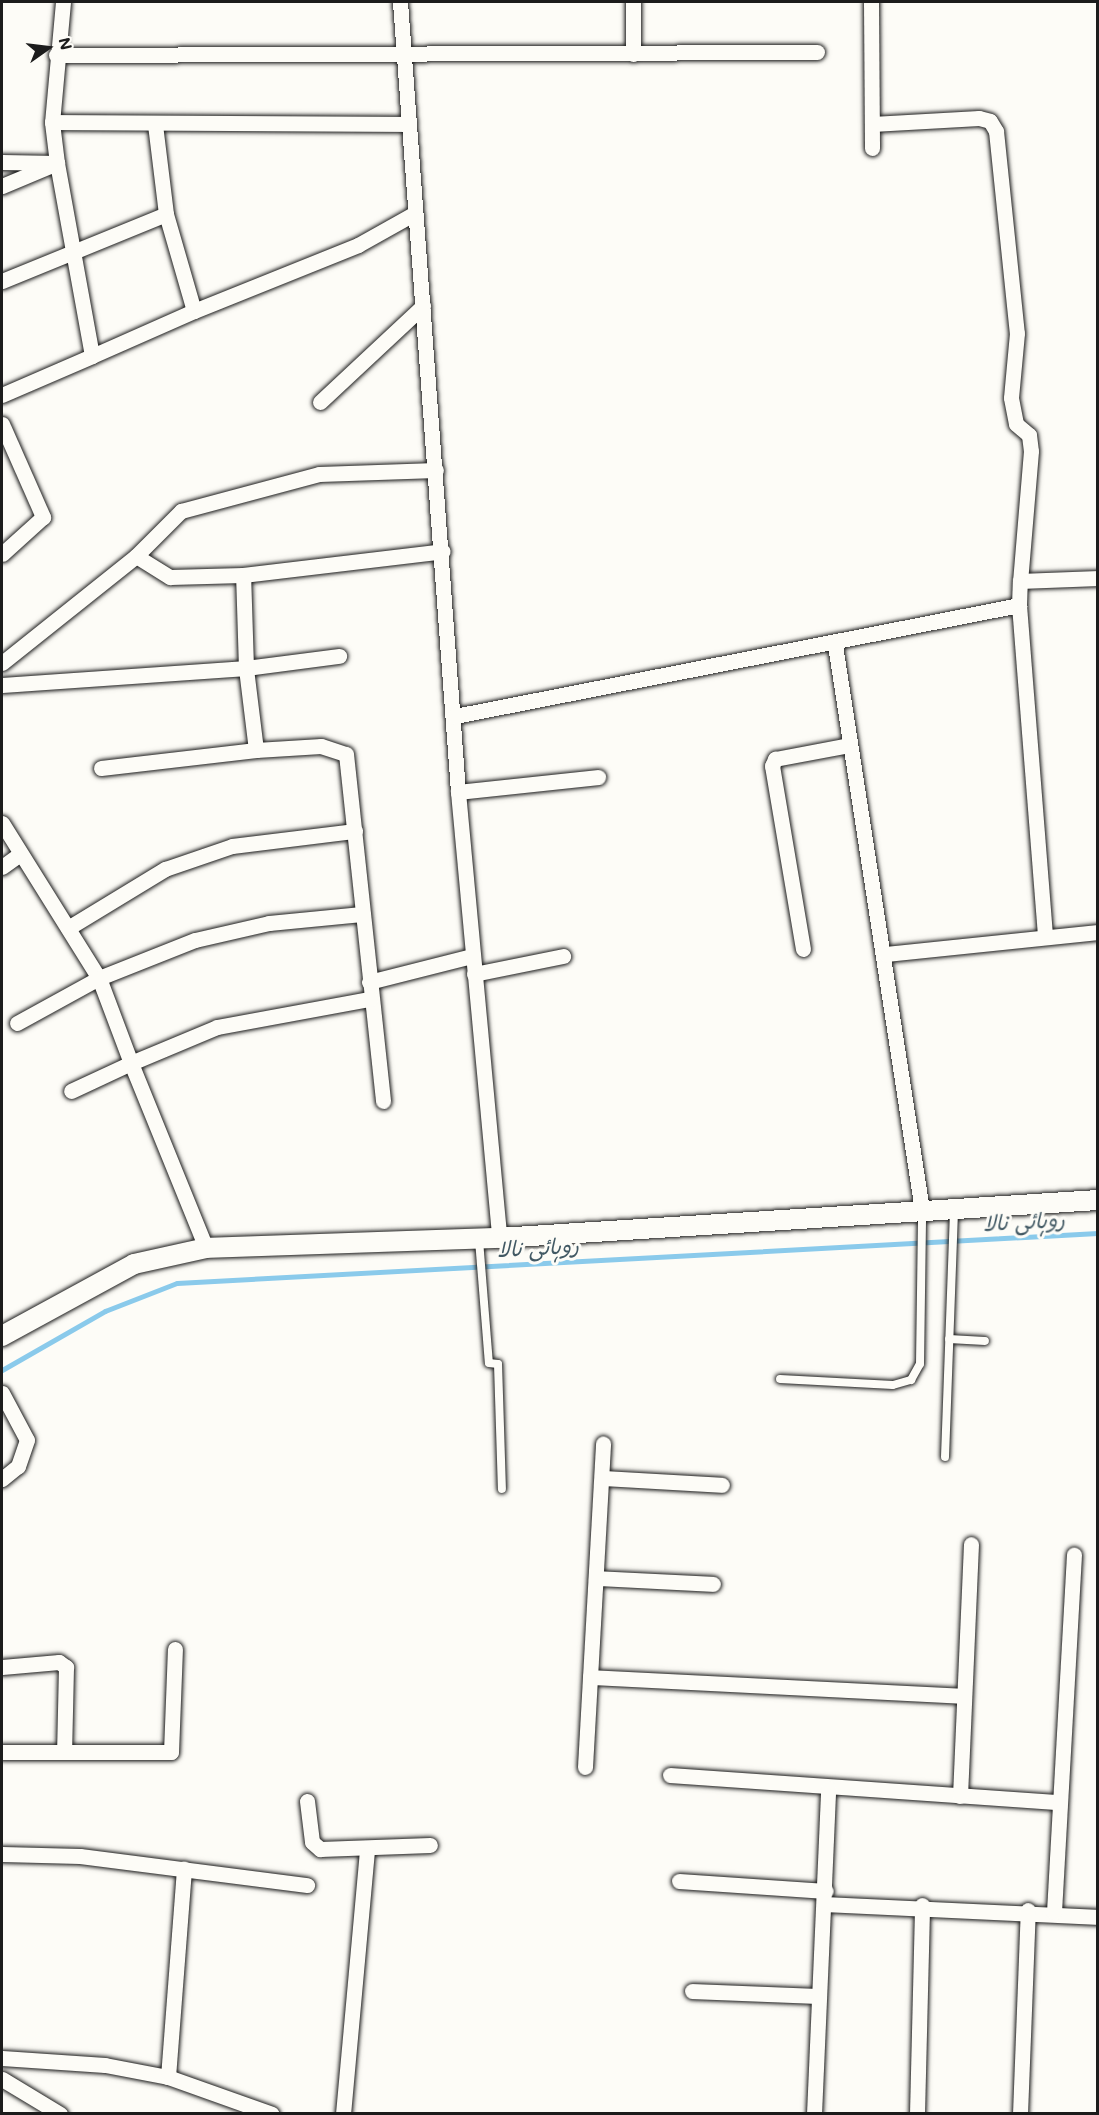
<!DOCTYPE html>
<html>
<head>
<meta charset="utf-8">
<style>
	body { margin:0 }
	#map { position:relative; width:1099px; height:2115px; overflow:hidden; background:#fdfcf7; font-family:Mali,"Playpen Sans Arabic",sans-serif }
	div>[style] { position:absolute }
	.stream>* { height:5px; margin:-2.5px; padding:0 2.5px; transform-origin:2.5px; border-radius:2.5px; background:#8acaeb }
	.roads { filter:drop-shadow(0 0 2px #1c1c1c) drop-shadow(0 0 2px #1c1c1c) }
	.service>* { height:8px; margin:-4px; padding:0 4px; transform-origin:4px; border-radius:4px; background:#fdfcf7 }
	.minor>* { height:15px; margin:-7.5px; padding:0 7.5px; transform-origin:7.5px; border-radius:7.5px; background:#fdfcf7 }
	.tertiary>* { height:20px; margin:-10px; padding:0 10px; transform-origin:10px; border-radius:10px; background:#fdfcf7 }
	span { translate:-50% -50%; white-space:nowrap; text-align:center; line-height:1.15; -webkit-text-stroke:6px #fdfcf7; paint-order:stroke }
	.water-label { font-size:21px; color:#425964; font-style:italic }
	.frame { position:absolute; inset:0; border:3px solid #1c1c1c; pointer-events:none }
	.north { position:absolute; left:18px; top:18px; width:60px; height:60px; -webkit-text-stroke:4px #fdfcf7; paint-order:stroke; rotate:76deg; font-size:16px; font-weight:700; line-height:24px; text-align:center; color:#1c1c1c }
	.north::after { content:''; display:block; margin:auto; width:21px; height:27px; background:#1c1c1c; clip-path:polygon(50% 0,100% 100%,50% 72%,0 100%) }
</style>
</head>
<body>
<div id="map">
	<div class="stream">
		<i style="left:2px;top:1370px;width:119px;rotate:-29.8deg"></i>
		<i style="left:105px;top:1311px;width:77px;rotate:-21.3deg"></i>
		<i style="left:177px;top:1283px;width:922px;rotate:-3.11deg"></i>
	</div>
	<div class="roads">
		<div class="service">
			<i style="left:479px;top:1240px;width:123px;rotate:85.4deg"></i>
			<i style="left:489px;top:1363px;width:9px;rotate:6deg"></i>
			<i style="left:498px;top:1364px;width:125px;rotate:88.2deg"></i>
			<i style="left:949px;top:1339px;width:36px;rotate:3deg"></i>
			<i style="left:780px;top:1379px;width:113px;rotate:3deg"></i>
			<i style="left:893px;top:1385px;width:19px;rotate:-16deg"></i>
			<i style="left:911px;top:1380px;width:18px;rotate:-61deg"></i>
			<i style="left:920px;top:1364px;width:152px;rotate:-89.2deg"></i>
			<i style="left:945px;top:1457px;width:248px;rotate:-87.9deg"></i>
		</div>
		<div class="minor">
			<i style="left:63px;top:2px;width:121px;rotate:95.2deg"></i>
			<i style="left:52px;top:122px;width:356px;rotate:0.3deg"></i>
			<i style="left:400px;top:2px;width:792px;rotate:85.8deg"></i>
			<i style="left:458px;top:792px;width:448px;rotate:84.7deg"></i>
			<i style="left:633px;top:2px;width:52px;rotate:90deg"></i>
			<i style="left:871px;top:2px;width:146px;rotate:89.6deg"></i>
			<i style="left:56px;top:55px;width:761px;rotate:-0.23deg"></i>
			<i style="left:872px;top:124px;width:107px;rotate:-3.2deg"></i>
			<i style="left:979px;top:118px;width:11px;rotate:15deg"></i>
			<i style="left:990px;top:121px;width:12px;rotate:59deg"></i>
			<i style="left:996px;top:131px;width:203px;rotate:84.1deg"></i>
			<i style="left:1017px;top:333px;width:65px;rotate:95.3deg"></i>
			<i style="left:1011px;top:398px;width:26px;rotate:79deg"></i>
			<i style="left:1016px;top:424px;width:17px;rotate:40deg"></i>
			<i style="left:1029px;top:435px;width:16px;rotate:83deg"></i>
			<i style="left:1031px;top:451px;width:130px;rotate:94.8deg"></i>
			<i style="left:1020px;top:581px;width:78px;rotate:-2.2deg"></i>
			<i style="left:2px;top:162px;width:55px;rotate:1deg"></i>
			<i style="left:57px;top:163px;width:196px;rotate:79.7deg"></i>
			<i style="left:92px;top:356px;width:98px;rotate:156.6deg"></i>
			<i style="left:2px;top:186px;width:60px;rotate:-22.7deg"></i>
			<i style="left:57px;top:163px;width:41px;rotate:-97deg"></i>
			<i style="left:2px;top:281px;width:177px;rotate:-22.2deg"></i>
			<i style="left:166px;top:214px;width:90px;rotate:-97deg"></i>
			<i style="left:194px;top:311px;width:177px;rotate:-21.9deg"></i>
			<i style="left:358px;top:245px;width:65px;rotate:-29.3deg"></i>
			<i style="left:92px;top:356px;width:111px;rotate:-23.8deg"></i>
			<i style="left:194px;top:311px;width:101px;rotate:-106.1deg"></i>
			<i style="left:320px;top:402px;width:141px;rotate:-43deg"></i>
			<i style="left:2px;top:424px;width:102px;rotate:66.2deg"></i>
			<i style="left:43px;top:517px;width:55px;rotate:137.9deg"></i>
			<i style="left:136px;top:556px;width:40px;rotate:32deg"></i>
			<i style="left:170px;top:577px;width:73px;rotate:-1.6deg"></i>
			<i style="left:1019px;top:605px;width:332px;rotate:85.5deg"></i>
			<i style="left:835px;top:645px;width:572px;rotate:81.25deg"></i>
			<i style="left:2px;top:663px;width:171px;rotate:-38.6deg"></i>
			<i style="left:136px;top:556px;width:64px;rotate:-45deg"></i>
			<i style="left:181px;top:511px;width:143px;rotate:-15deg"></i>
			<i style="left:319px;top:474px;width:117px;rotate:-2deg"></i>
			<i style="left:2px;top:685px;width:245px;rotate:-4deg"></i>
			<i style="left:246px;top:668px;width:93px;rotate:-91.8deg"></i>
			<i style="left:243px;top:575px;width:201px;rotate:-6.8deg"></i>
			<i style="left:455px;top:716px;width:575px;rotate:-11.13deg"></i>
			<i style="left:1019px;top:605px;width:24px;rotate:-88deg"></i>
			<i style="left:256px;top:750px;width:65px;rotate:-3.5deg"></i>
			<i style="left:321px;top:746px;width:26px;rotate:18deg"></i>
			<i style="left:346px;top:754px;width:349px;rotate:83.9deg"></i>
			<i style="left:101px;top:768px;width:156px;rotate:-6.6deg"></i>
			<i style="left:256px;top:750px;width:83px;rotate:-97deg"></i>
			<i style="left:246px;top:668px;width:94px;rotate:-7.4deg"></i>
			<i style="left:458px;top:792px;width:141px;rotate:-6.1deg"></i>
			<i style="left:2px;top:823px;width:183px;rotate:58deg"></i>
			<i style="left:99px;top:978px;width:91px;rotate:69.4deg"></i>
			<i style="left:131px;top:1063px;width:66px;rotate:155deg"></i>
			<i style="left:2px;top:867px;width:22px;rotate:-36deg"></i>
			<i style="left:68px;top:928px;width:114px;rotate:-31.3deg"></i>
			<i style="left:165px;top:869px;width:71px;rotate:-18.9deg"></i>
			<i style="left:232px;top:846px;width:124px;rotate:-7deg"></i>
			<i style="left:803px;top:949px;width:186px;rotate:-99.6deg"></i>
			<i style="left:772px;top:766px;width:8px;rotate:-67deg"></i>
			<i style="left:775px;top:759px;width:75px;rotate:-10.7deg"></i>
			<i style="left:886px;top:954px;width:213px;rotate:-5.9deg"></i>
			<i style="left:474px;top:974px;width:91px;rotate:-11.4deg"></i>
			<i style="left:369px;top:982px;width:106px;rotate:-14.2deg"></i>
			<i style="left:17px;top:1023px;width:94px;rotate:-28.8deg"></i>
			<i style="left:99px;top:978px;width:103px;rotate:-21.6deg"></i>
			<i style="left:195px;top:940px;width:76px;rotate:-12.9deg"></i>
			<i style="left:269px;top:923px;width:93px;rotate:-5.5deg"></i>
			<i style="left:206px;top:1248px;width:200px;rotate:-112.1deg"></i>
			<i style="left:131px;top:1063px;width:93px;rotate:-22.7deg"></i>
			<i style="left:217px;top:1027px;width:156px;rotate:-10.4deg"></i>
			<i style="left:2px;top:1393px;width:53px;rotate:62deg"></i>
			<i style="left:27px;top:1440px;width:28px;rotate:109deg"></i>
			<i style="left:18px;top:1466px;width:21px;rotate:141deg"></i>
			<i style="left:602px;top:1478px;width:120px;rotate:3.3deg"></i>
			<i style="left:596px;top:1578px;width:117px;rotate:2.9deg"></i>
			<i style="left:2px;top:1667px;width:57px;rotate:-5deg"></i>
			<i style="left:59px;top:1662px;width:9px;rotate:36deg"></i>
			<i style="left:66px;top:1667px;width:85px;rotate:91.3deg"></i>
			<i style="left:590px;top:1677px;width:374px;rotate:2.9deg"></i>
			<i style="left:2px;top:1752px;width:169px"></i>
			<i style="left:171px;top:1752px;width:103px;rotate:-87.8deg"></i>
			<i style="left:585px;top:1767px;width:324px;rotate:-86.8deg"></i>
			<i style="left:670px;top:1775px;width:390px;rotate:4deg"></i>
			<i style="left:960px;top:1796px;width:252px;rotate:-87.5deg"></i>
			<i style="left:307px;top:1801px;width:41px;rotate:83deg"></i>
			<i style="left:312px;top:1842px;width:11px;rotate:41deg"></i>
			<i style="left:320px;top:1849px;width:110px;rotate:-2.1deg"></i>
			<i style="left:2px;top:1854px;width:78px;rotate:1.5deg"></i>
			<i style="left:80px;top:1856px;width:229px;rotate:7.3deg"></i>
			<i style="left:679px;top:1881px;width:147px;rotate:3.9deg"></i>
			<i style="left:826px;top:1904px;width:272px;rotate:2.7deg"></i>
			<i style="left:1054px;top:1912px;width:358px;rotate:-86.8deg"></i>
			<i style="left:692px;top:1991px;width:125px;rotate:2.3deg"></i>
			<i style="left:2px;top:2058px;width:103px;rotate:3.9deg"></i>
			<i style="left:105px;top:2065px;width:64px;rotate:10.8deg"></i>
			<i style="left:168px;top:2077px;width:110px;rotate:19.6deg"></i>
			<i style="left:168px;top:2077px;width:209px;rotate:-85.6deg"></i>
			<i style="left:2px;top:2079px;width:68px;rotate:31.1deg"></i>
			<i style="left:343px;top:2114px;width:267px;rotate:-84.8deg"></i>
			<i style="left:814px;top:2114px;width:326px;rotate:-87.5deg"></i>
			<i style="left:917px;top:2114px;width:209px;rotate:-88.6deg"></i>
			<i style="left:1020px;top:2114px;width:204px;rotate:-87.8deg"></i>
		</div>
		<div class="tertiary">
			<i style="left:2px;top:1336px;width:150px;rotate:-28.6deg"></i>
			<i style="left:134px;top:1264px;width:74px;rotate:-12.5deg"></i>
			<i style="left:206px;top:1248px;width:293px;rotate:-2deg"></i>
			<i style="left:499px;top:1238px;width:600px;rotate:-3.63deg"></i>
		</div>
	</div>
	<div class="water-label">
		<span style="left:1024px;top:1221px;rotate:-3deg">روہائی نالا</span>
		<span style="left:538px;top:1247px;rotate:-3deg">روہائی نالا</span>
	</div>
	<div class="frame"></div>
	<div class="north">N</div>
</div>
</body>
</html>
